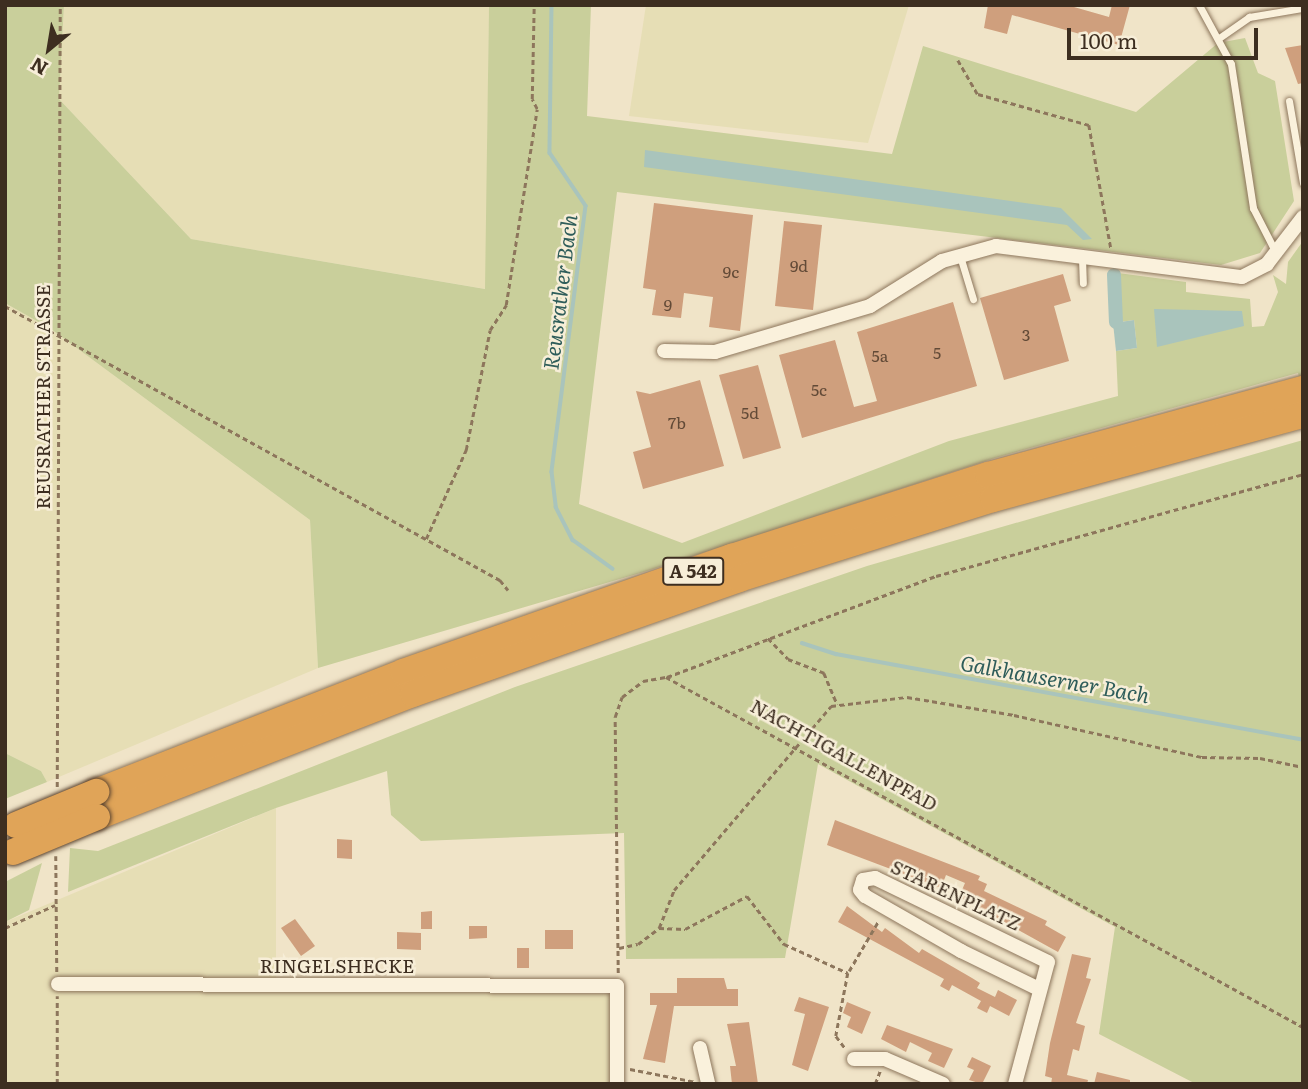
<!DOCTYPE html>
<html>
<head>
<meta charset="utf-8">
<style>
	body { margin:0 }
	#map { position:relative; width:1308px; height:1089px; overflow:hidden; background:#f0e4c8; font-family:Literata,serif }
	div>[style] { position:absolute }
	.farmland>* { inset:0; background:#e6deb5 }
	.green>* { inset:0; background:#c9cf9b }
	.water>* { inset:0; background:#a9c4bc }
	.stream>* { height:3.5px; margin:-1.75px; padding:0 1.75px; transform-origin:1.75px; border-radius:1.75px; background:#a9c4bc }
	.canal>* { height:14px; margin:-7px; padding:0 7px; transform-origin:7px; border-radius:7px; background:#a9c4bc }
	.building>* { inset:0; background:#cf9f7d }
	.path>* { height:2.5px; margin-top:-1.25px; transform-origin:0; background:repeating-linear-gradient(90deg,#8d765c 0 5px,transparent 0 8.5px) }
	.roads { filter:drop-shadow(0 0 2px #8d765c) drop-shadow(0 0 2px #8d765c) }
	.service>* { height:7px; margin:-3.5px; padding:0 3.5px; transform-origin:3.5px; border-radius:3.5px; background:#faf1dc }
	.minor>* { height:14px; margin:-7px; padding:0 7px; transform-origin:7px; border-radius:7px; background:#faf1dc }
	.motorway>* { height:26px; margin:-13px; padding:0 13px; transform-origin:13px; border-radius:13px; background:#e0a458 }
	.bridges { filter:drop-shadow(0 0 2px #5b4430) drop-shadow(0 0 2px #5b4430) }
	.motorway-bridge>* { height:26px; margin:-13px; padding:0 13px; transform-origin:13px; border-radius:13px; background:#e0a458 }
	span { translate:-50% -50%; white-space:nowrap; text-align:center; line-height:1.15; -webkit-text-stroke:5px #f7eed8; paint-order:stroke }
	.number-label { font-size:16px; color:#624a37 }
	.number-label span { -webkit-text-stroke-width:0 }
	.shield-label span { padding:2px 5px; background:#f7eed8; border:2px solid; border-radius:5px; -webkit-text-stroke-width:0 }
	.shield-label { font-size:18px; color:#3d2e20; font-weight:700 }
	.street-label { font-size:19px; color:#3d2e20 }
	.water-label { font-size:21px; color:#2f5d5a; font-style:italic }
	.frame { position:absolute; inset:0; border:7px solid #3d2e20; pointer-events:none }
	.north { position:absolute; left:14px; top:14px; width:70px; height:70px; -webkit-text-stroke:5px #f7eed8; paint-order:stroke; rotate:210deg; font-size:19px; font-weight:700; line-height:28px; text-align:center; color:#3d2e20 }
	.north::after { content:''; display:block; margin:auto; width:24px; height:32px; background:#3d2e20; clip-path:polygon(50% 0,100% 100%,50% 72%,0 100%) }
	.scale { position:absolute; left:1067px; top:28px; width:191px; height:32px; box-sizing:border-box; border:4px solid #3d2e20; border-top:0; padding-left:9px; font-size:21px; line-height:24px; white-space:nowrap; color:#3d2e20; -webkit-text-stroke:5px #f7eed8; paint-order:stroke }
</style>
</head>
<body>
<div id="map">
	<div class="farmland">
		<i style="clip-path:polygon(64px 5px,489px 5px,486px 289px,191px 239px,59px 99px)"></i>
		<i style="clip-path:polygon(646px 5px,909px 5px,868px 143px,629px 116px)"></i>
		<i style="clip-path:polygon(5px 303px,51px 329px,310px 520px,318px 668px,47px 782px,41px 771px,5px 753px)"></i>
		<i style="clip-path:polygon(276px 808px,276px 990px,610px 994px,611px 1084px,5px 1084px,5px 922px)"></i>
	</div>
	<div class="green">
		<i style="clip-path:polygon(5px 5px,64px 5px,59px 99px,191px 239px,485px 289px,489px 5px,591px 5px,587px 116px,892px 154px,923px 46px,1136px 112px,1218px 43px,1245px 38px,1258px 73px,1275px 81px,1294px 201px,1260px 253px,1221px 265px,617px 192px,579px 504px,682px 543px,949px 441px,1118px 396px,1116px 351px,1137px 348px,1134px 320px,1120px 322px,1118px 273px,1186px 282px,1186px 292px,1250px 299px,1252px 327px,1264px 326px,1278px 292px,1273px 275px,1286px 284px,1288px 262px,1303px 241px,1303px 397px,1298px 373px,995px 458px,647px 571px,318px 668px,310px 520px,51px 329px,5px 303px)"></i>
		<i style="clip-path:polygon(1303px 440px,1303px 1084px,1196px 1084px,1099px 1034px,1115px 927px,818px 764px,785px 958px,626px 959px,624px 833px,421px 841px,391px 815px,387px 771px,276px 808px,68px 892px,70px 848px,98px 851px,515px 687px,867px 566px)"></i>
		<i style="clip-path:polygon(5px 753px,41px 771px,47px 782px,5px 799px)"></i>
		<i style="clip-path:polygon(42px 863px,29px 910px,5px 922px,5px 882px)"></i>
	</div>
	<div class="water">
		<i style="clip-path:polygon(645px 150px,1061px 208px,1092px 239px,1083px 240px,1067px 225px,644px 167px)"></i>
		<i style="clip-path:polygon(1154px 309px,1242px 311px,1244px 326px,1157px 347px)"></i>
		<i style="clip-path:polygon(1134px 320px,1137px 348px,1116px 351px,1113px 323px)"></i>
	</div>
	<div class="stream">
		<i style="left:552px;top:5px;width:148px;rotate:90.8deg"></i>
		<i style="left:550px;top:153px;width:64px;rotate:55.8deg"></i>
		<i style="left:586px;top:206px;width:268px;rotate:97.3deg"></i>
		<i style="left:552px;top:472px;width:35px;rotate:83deg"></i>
		<i style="left:556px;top:507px;width:37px;rotate:63deg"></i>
		<i style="left:573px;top:540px;width:49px;rotate:35.9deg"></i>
		<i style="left:802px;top:643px;width:36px;rotate:18deg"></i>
		<i style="left:836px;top:654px;width:475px;rotate:10.4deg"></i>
	</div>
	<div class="canal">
		<i style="left:1114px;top:275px;width:47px;rotate:87.6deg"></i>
	</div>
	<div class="building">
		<i style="clip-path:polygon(988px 5px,1067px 5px,1109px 17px,1112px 5px,1130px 5px,1119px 45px,1012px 15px,1007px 34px,984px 28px)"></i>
		<i style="clip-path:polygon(1303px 45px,1303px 83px,1298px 84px,1285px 48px)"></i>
		<i style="clip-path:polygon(654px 203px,753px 215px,740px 331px,709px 327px,713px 297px,684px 293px,681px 318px,652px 315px,656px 290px,643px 288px)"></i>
		<i style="clip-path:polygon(784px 221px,822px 225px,813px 310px,775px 306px)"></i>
		<i style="clip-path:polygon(1063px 274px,1071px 301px,1054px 306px,1069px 361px,1004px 380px,980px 298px)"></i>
		<i style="clip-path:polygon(953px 302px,977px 386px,802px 438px,779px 355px,835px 340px,854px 407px,877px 401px,857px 332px)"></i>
		<i style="clip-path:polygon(758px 365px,781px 448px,743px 459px,719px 375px)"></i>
		<i style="clip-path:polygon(700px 380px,724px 466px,643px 489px,633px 452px,651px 447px,636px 391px,650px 394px)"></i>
		<i style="clip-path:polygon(835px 820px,980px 876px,978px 880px,987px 884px,984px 891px,1047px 921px,1045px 925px,1066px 937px,1058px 952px,959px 897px,965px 883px,946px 875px,941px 888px,827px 845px)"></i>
		<i style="clip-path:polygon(337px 839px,352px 840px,352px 859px,337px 858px)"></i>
		<i style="clip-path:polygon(847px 906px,882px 932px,885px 928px,919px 953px,922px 949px,972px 978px,980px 983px,977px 988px,995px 997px,998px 990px,1017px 1000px,1009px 1016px,990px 1006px,987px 1013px,977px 1008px,981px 1001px,952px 985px,949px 991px,940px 986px,944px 979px,838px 922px)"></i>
		<i style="clip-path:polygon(432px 911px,432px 929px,421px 929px,421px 912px)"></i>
		<i style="clip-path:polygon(295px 919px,315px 946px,301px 956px,281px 928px)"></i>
		<i style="clip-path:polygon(469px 926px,487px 926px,487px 938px,469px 939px)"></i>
		<i style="clip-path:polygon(545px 930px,573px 930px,573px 949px,545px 949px)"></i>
		<i style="clip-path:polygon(397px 932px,421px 933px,421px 950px,397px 949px)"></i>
		<i style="clip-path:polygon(517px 948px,529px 948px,529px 968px,517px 968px)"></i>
		<i style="clip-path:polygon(1072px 954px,1091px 958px,1086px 978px,1091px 979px,1076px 1023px,1085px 1026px,1079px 1051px,1073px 1049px,1067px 1075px,1088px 1080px,1087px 1084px,1051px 1084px,1052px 1078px,1045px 1076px,1050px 1043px)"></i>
		<i style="clip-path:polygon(677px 978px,724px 978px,727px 989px,738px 989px,738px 1006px,674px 1006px,665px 1063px,643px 1059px,657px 1005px,650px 1005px,650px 993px,677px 993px)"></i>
		<i style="clip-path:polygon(799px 997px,829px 1007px,808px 1071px,792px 1065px,805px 1014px,794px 1011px)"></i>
		<i style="clip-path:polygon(847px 1002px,871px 1012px,862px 1034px,847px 1027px,851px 1017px,843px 1013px)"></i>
		<i style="clip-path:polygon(749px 1022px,758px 1084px,732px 1084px,730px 1066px,736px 1066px,727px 1024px)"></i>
		<i style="clip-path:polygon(887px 1025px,953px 1049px,944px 1068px,928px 1061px,932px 1053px,910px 1042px,906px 1052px,881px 1039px)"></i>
		<i style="clip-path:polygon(972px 1057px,991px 1066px,982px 1084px,969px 1080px,974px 1070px,967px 1067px)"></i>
		<i style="clip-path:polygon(1097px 1072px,1130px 1080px,1130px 1084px,1094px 1084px)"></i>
	</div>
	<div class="path">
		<i style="left:958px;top:60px;width:39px;rotate:60deg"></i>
		<i style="left:978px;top:94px;width:115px;rotate:15.6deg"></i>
		<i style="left:1089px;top:125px;width:125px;rotate:79.9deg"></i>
		<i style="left:5px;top:306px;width:566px;rotate:28.97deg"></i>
		<i style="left:500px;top:580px;width:13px;rotate:51deg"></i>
		<i style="left:426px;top:539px;width:98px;rotate:-65.8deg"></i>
		<i style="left:466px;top:450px;width:122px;rotate:-78.7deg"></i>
		<i style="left:490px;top:330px;width:30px;rotate:-57deg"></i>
		<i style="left:506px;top:305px;width:198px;rotate:-81deg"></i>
		<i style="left:537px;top:109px;width:11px;rotate:-117deg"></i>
		<i style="left:532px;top:99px;width:94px;rotate:-88.8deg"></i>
		<i style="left:768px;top:638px;width:29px;rotate:46deg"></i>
		<i style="left:788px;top:659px;width:39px;rotate:21deg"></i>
		<i style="left:824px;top:673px;width:34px;rotate:67deg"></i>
		<i style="left:667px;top:677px;width:287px;rotate:-20.6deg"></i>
		<i style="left:936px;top:576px;width:381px;rotate:-15.5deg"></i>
		<i style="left:57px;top:787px;width:782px;rotate:-89.78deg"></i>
		<i style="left:56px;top:856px;width:116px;rotate:89.5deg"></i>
		<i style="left:5px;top:928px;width:55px;rotate:-24.7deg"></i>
		<i style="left:659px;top:928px;width:41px;rotate:-68.5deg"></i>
		<i style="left:674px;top:890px;width:242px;rotate:-49.5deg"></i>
		<i style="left:831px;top:706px;width:77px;rotate:-6.8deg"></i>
		<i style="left:907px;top:697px;width:109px;rotate:9.5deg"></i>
		<i style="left:1014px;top:715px;width:193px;rotate:12.6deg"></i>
		<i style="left:1202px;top:757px;width:58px;rotate:1deg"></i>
		<i style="left:1260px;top:758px;width:44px;rotate:11.8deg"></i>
		<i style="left:619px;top:948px;width:19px;rotate:-12deg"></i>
		<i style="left:638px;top:944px;width:26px;rotate:-37deg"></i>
		<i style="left:659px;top:928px;width:26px;rotate:2deg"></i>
		<i style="left:685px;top:929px;width:70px;rotate:-28deg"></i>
		<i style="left:747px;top:896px;width:61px;rotate:52.4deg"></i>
		<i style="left:784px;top:944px;width:70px;rotate:24.4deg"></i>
		<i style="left:848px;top:973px;width:64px;rotate:100.8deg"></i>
		<i style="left:836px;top:1036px;width:15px;rotate:53deg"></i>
		<i style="left:849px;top:971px;width:59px;rotate:-59.5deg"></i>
		<i style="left:618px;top:973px;width:256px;rotate:-90.7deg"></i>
		<i style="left:615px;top:717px;width:21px;rotate:-71deg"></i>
		<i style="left:622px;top:697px;width:26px;rotate:-37deg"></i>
		<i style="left:643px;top:681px;width:23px;rotate:-10deg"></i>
		<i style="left:666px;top:677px;width:727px;rotate:28.79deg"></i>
		<i style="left:630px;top:1069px;width:67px;rotate:11.1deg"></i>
		<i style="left:57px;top:1084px;width:88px;rotate:-90deg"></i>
		<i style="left:875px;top:1084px;width:14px;rotate:-69deg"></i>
	</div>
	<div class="roads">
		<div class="service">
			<i style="left:1199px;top:5px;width:67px;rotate:61.5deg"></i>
			<i style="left:1231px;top:64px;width:146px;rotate:81.3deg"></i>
			<i style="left:1253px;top:208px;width:51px;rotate:62.9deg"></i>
			<i style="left:1219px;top:38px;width:37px;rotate:-35deg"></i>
			<i style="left:1249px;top:17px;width:55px;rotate:-9.5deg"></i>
			<i style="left:1289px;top:101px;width:83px;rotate:80.3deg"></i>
			<i style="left:960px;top:256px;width:45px;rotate:73.2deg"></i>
			<i style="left:1082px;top:258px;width:25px;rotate:88deg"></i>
		</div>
		<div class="minor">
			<i style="left:664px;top:351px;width:51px;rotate:1.1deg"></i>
			<i style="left:715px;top:352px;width:162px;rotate:-16.5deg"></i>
			<i style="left:870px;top:306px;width:85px;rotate:-32deg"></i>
			<i style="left:942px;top:261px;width:56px;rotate:-15.5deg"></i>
			<i style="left:996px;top:246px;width:248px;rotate:7.2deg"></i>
			<i style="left:1242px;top:277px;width:28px;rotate:-27deg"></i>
			<i style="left:1267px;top:264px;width:59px;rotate:-52.5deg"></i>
			<i style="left:58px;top:984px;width:559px;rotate:0.2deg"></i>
			<i style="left:617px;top:986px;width:98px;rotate:90deg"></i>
			<i style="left:700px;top:1048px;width:37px;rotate:77deg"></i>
			<i style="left:854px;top:1059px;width:31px"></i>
			<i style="left:885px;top:1059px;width:63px;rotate:23.3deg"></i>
			<i style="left:1015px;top:1084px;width:126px;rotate:-74.9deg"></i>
			<i style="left:1048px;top:962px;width:192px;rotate:-154.1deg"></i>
			<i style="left:875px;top:878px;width:12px;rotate:171deg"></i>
			<i style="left:863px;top:880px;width:10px;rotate:107deg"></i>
			<i style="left:860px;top:890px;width:8px;rotate:50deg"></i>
			<i style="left:865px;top:896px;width:111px;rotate:29.8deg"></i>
			<i style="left:961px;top:951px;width:87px;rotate:26deg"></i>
		</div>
		<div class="motorway">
			<i style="left:96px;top:792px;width:330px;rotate:-21.3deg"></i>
			<i style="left:403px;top:672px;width:349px;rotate:-19.3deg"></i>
			<i style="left:732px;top:557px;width:269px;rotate:-17.8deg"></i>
			<i style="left:988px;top:475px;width:327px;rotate:-15.3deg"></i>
			<i style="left:97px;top:817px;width:339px;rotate:-21.3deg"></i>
			<i style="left:413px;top:694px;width:346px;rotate:-19.4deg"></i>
			<i style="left:739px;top:579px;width:266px;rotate:-17.5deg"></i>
			<i style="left:993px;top:499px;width:321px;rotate:-15.2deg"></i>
		</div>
	</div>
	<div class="bridges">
		<div class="motorway-bridge">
			<i style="left:16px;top:825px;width:87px;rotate:-22.4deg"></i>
			<i style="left:13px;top:852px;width:91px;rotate:-22.6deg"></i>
		</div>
	</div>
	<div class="number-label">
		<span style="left:799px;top:265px">9d</span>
		<span style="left:731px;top:271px">9c</span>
		<span style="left:668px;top:304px">9</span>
		<span style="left:1026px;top:334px">3</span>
		<span style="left:937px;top:352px">5</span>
		<span style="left:880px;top:355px">5a</span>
		<span style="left:819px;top:389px">5c</span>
		<span style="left:750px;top:412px">5d</span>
		<span style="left:677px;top:422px">7b</span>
	</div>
	<div class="shield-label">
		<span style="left:693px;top:571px">A 542</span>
	</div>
	<div class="street-label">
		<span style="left:43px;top:397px;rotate:-90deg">REUSRATHER STRASSE</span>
		<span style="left:844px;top:755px;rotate:29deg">NACHTIGALLENPFAD</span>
		<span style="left:956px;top:895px;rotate:25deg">STARENPLATZ</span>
		<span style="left:337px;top:966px">RINGELSHECKE</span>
	</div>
	<div class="water-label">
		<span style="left:559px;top:292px;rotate:-83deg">Reusrather Bach</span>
		<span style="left:1055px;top:678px;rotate:10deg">Galkhauserner Bach</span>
	</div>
	<div class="frame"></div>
	<div class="north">N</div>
	<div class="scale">100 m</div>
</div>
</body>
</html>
